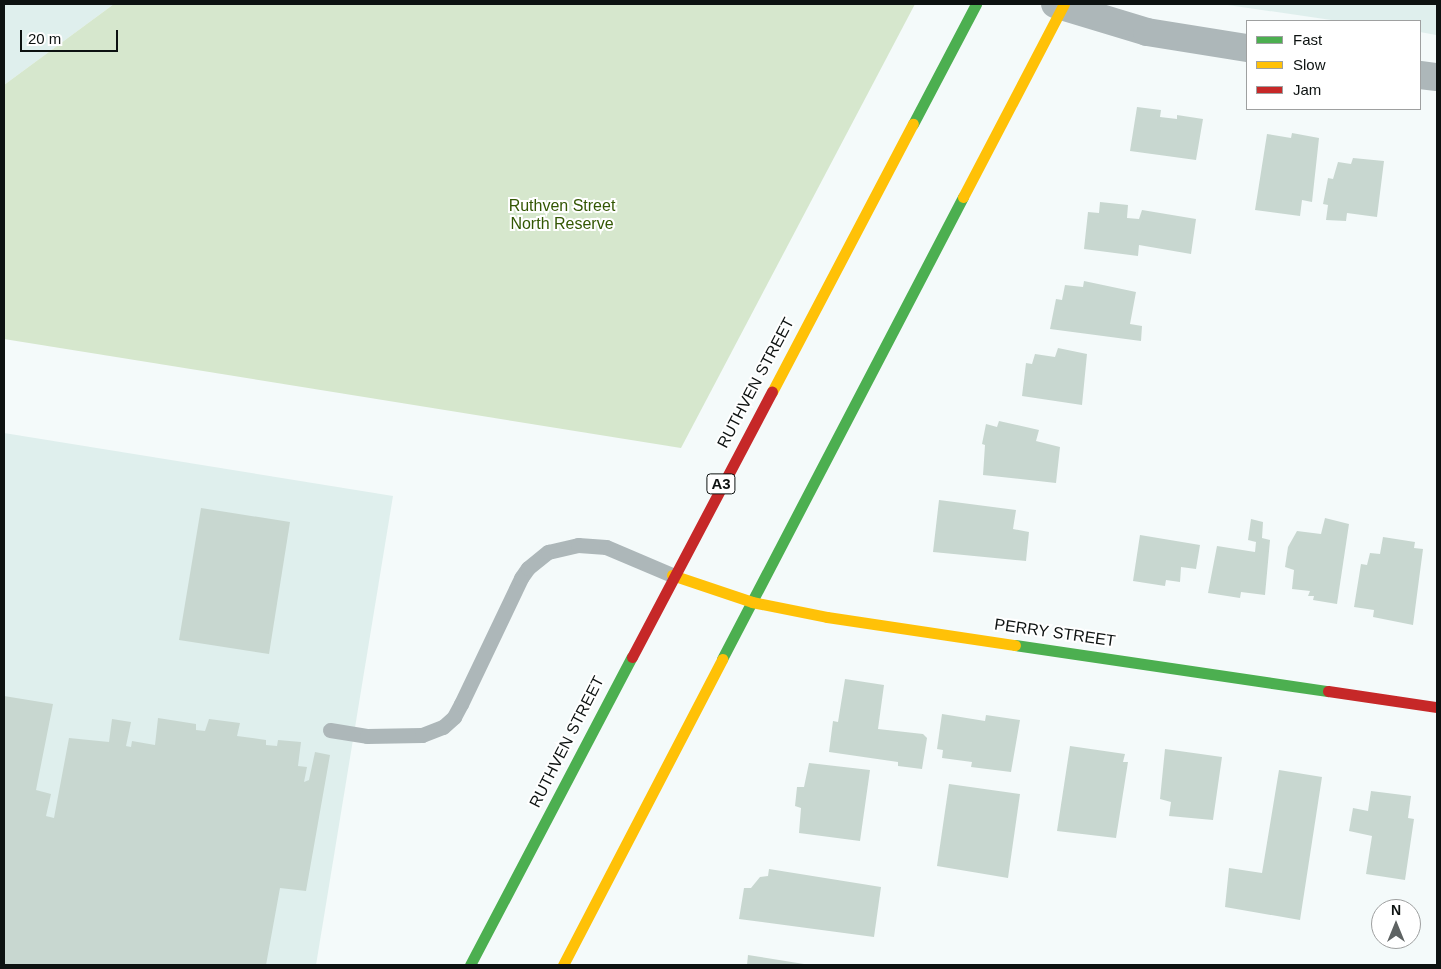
<!DOCTYPE html>
<html>
<head>
<meta charset="utf-8">
<style>
	body { margin:0 }
	#map { position:relative; width:1441px; height:969px; overflow:hidden; background:#f4fafa; font-family:Arial,sans-serif }
	div>[style] { position:absolute }
	.built>* { inset:0; background:#dfefed }
	.green>* { inset:0; background:#d6e7cd }
	.building>* { inset:0; background:#c8d7d0 }
	.lane>* { height:15px; margin:-7.5px; padding:0 7.5px; transform-origin:7.5px; border-radius:7.5px; background:#adb7b9 }
	.street>* { height:28px; margin:-14px; padding:0 14px; transform-origin:14px; border-radius:14px; background:#adb7b9 }
	.fast>* { height:11px; margin:-5.5px; padding:0 5.5px; transform-origin:5.5px; border-radius:5.5px; background:#4caf50 }
	.slow>* { height:11px; margin:-5.5px; padding:0 5.5px; transform-origin:5.5px; border-radius:5.5px; background:#ffc107 }
	.jam>* { height:11px; margin:-5.5px; padding:0 5.5px; transform-origin:5.5px; border-radius:5.5px; background:#c62828 }
	span { translate:-50% -50%; white-space:nowrap; text-align:center; line-height:1.15; -webkit-text-stroke:4px #fff; paint-order:stroke }
	.shield-label span { padding:1px 4px; background:#fff; border:1px solid; border-radius:4px; -webkit-text-stroke-width:0 }
	.shield-label { font-size:15px; color:#0d1211; font-weight:700 }
	.park-label { font-size:16px; color:#335703 }
	.street-label { font-size:16px; color:#0d1211 }
	.frame { position:absolute; inset:0; border:5px solid #0d1211; pointer-events:none }
	.legend { position:absolute; left:1246px; top:20px; width:175px; height:90px; box-sizing:border-box; background:#fff; border:1px solid #9ea0a0; margin:0; padding:6px 9px; list-style:none; font-size:15px; color:#0d1211 }
	.legend li { display:flex; align-items:center; gap:10px; height:25px }
	.legend b { width:25px; border:1px solid #9ea0a0 }
	.north { position:absolute; left:1371px; top:899px; width:50px; height:50px; box-sizing:border-box; background:#fff; border:1px solid #9ea0a0; border-radius:50%; rotate:0deg; font-size:14px; font-weight:700; line-height:20px; text-align:center; color:#0d1211 }
	.north::after { content:''; display:block; margin:auto; width:18px; height:22px; background:#5e6363; clip-path:polygon(50% 0,100% 100%,50% 72%,0 100%) }
	.scale { position:absolute; left:20px; top:30px; width:98px; height:22px; box-sizing:border-box; border:2px solid #0d1211; border-top:0; padding-left:6px; font-size:15px; line-height:18px; white-space:nowrap; color:#0d1211; -webkit-text-stroke:4px #fff; paint-order:stroke }
</style>
</head>
<body>
<div id="map">
	<div class="built">
		<i style="clip-path:polygon(4px 4px,114px 4px,4px 85px)"></i>
		<i style="clip-path:polygon(1221px 4px,1437px 4px,1437px 28px,1436px 35px,1420px 32px,1420px 21px,1338px 21px)"></i>
		<i style="clip-path:polygon(4px 433px,393px 496px,316px 965px,4px 965px)"></i>
	</div>
	<div class="green">
		<i style="clip-path:polygon(114px 4px,915px 4px,681px 448px,4px 339px,4px 85px)"></i>
	</div>
	<div class="building">
		<i style="clip-path:polygon(1137px 107px,1161px 110px,1160px 117px,1177px 119px,1177px 115px,1203px 119px,1196px 160px,1130px 151px)"></i>
		<i style="clip-path:polygon(1292px 133px,1319px 138px,1312px 202px,1302px 200px,1300px 216px,1255px 210px,1267px 134px,1291px 138px)"></i>
		<i style="clip-path:polygon(1353px 158px,1384px 161px,1377px 217px,1347px 213px,1346px 221px,1326px 220px,1328px 205px,1323px 204px,1328px 178px,1333px 179px,1338px 162px,1351px 164px)"></i>
		<i style="clip-path:polygon(1100px 202px,1128px 205px,1127px 218px,1139px 219px,1142px 210px,1196px 219px,1191px 254px,1139px 245px,1138px 256px,1084px 249px,1088px 212px,1099px 213px)"></i>
		<i style="clip-path:polygon(1084px 281px,1136px 292px,1130px 324px,1142px 326px,1141px 341px,1050px 329px,1056px 299px,1062px 300px,1065px 285px,1083px 287px)"></i>
		<i style="clip-path:polygon(1058px 348px,1087px 354px,1082px 405px,1022px 396px,1026px 363px,1032px 364px,1035px 354px,1055px 357px)"></i>
		<i style="clip-path:polygon(999px 421px,1039px 430px,1036px 441px,1060px 447px,1056px 483px,983px 475px,985px 445px,982px 444px,986px 424px,997px 427px)"></i>
		<i style="clip-path:polygon(939px 500px,1016px 510px,1013px 529px,1029px 532px,1026px 561px,933px 552px)"></i>
		<i style="clip-path:polygon(201px 508px,290px 522px,269px 654px,179px 640px)"></i>
		<i style="clip-path:polygon(1325px 518px,1349px 524px,1337px 604px,1313px 600px,1314px 596px,1308px 596px,1310px 591px,1292px 589px,1294px 570px,1285px 567px,1288px 547px,1297px 531px,1321px 534px)"></i>
		<i style="clip-path:polygon(1251px 519px,1263px 522px,1262px 538px,1270px 540px,1265px 595px,1241px 592px,1240px 598px,1208px 593px,1217px 546px,1255px 552px,1256px 542px,1248px 540px)"></i>
		<i style="clip-path:polygon(1140px 535px,1200px 545px,1196px 569px,1181px 567px,1180px 582px,1166px 580px,1165px 586px,1133px 581px)"></i>
		<i style="clip-path:polygon(1383px 537px,1415px 542px,1414px 548px,1423px 549px,1413px 625px,1373px 617px,1374px 610px,1354px 607px,1361px 564px,1367px 565px,1370px 553px,1380px 554px)"></i>
		<i style="clip-path:polygon(845px 679px,884px 685px,878px 729px,923px 734px,927px 738px,922px 769px,898px 766px,898px 762px,829px 752px,833px 721px,838px 722px)"></i>
		<i style="clip-path:polygon(4px 696px,53px 704px,36px 790px,51px 794px,46px 816px,54px 818px,69px 738px,109px 742px,112px 719px,131px 722px,126px 746px,131px 747px,132px 741px,155px 745px,158px 718px,196px 724px,196px 730px,205px 731px,209px 719px,240px 723px,237px 736px,266px 740px,266px 745px,277px 746px,278px 740px,301px 742px,298px 766px,307px 767px,304px 782px,309px 780px,315px 752px,330px 755px,306px 891px,280px 888px,266px 965px,4px 965px)"></i>
		<i style="clip-path:polygon(942px 714px,985px 721px,986px 715px,1020px 720px,1011px 772px,971px 767px,972px 762px,942px 758px,943px 750px,937px 749px)"></i>
		<i style="clip-path:polygon(1070px 746px,1125px 754px,1123px 762px,1128px 762px,1116px 838px,1057px 831px)"></i>
		<i style="clip-path:polygon(1165px 749px,1222px 757px,1213px 820px,1169px 816px,1171px 802px,1160px 799px)"></i>
		<i style="clip-path:polygon(809px 763px,870px 770px,860px 841px,799px 833px,801px 808px,795px 806px,797px 787px,804px 787px)"></i>
		<i style="clip-path:polygon(1279px 770px,1322px 777px,1300px 920px,1225px 907px,1229px 868px,1262px 873px)"></i>
		<i style="clip-path:polygon(949px 784px,1020px 794px,1008px 878px,937px 866px)"></i>
		<i style="clip-path:polygon(1371px 791px,1411px 796px,1408px 818px,1414px 819px,1405px 880px,1366px 874px,1372px 836px,1349px 831px,1353px 808px,1368px 811px)"></i>
		<i style="clip-path:polygon(769px 869px,881px 887px,874px 937px,739px 919px,744px 888px,751px 888px,760px 877px,768px 876px)"></i>
		<i style="clip-path:polygon(748px 955px,804px 964px,804px 965px,747px 965px)"></i>
	</div>
	<div class="lane">
		<i style="left:330px;top:730px;width:37px;rotate:9deg"></i>
		<i style="left:367px;top:736px;width:55px;rotate:-1deg"></i>
		<i style="left:422px;top:735px;width:22px;rotate:-21deg"></i>
		<i style="left:443px;top:727px;width:15px;rotate:-42deg"></i>
		<i style="left:454px;top:717px;width:15px;rotate:-62deg"></i>
		<i style="left:461px;top:704px;width:140px;rotate:-64.5deg"></i>
		<i style="left:521px;top:578px;width:12px;rotate:-55deg"></i>
		<i style="left:528px;top:568px;width:26px;rotate:-39deg"></i>
		<i style="left:548px;top:552px;width:31px;rotate:-13deg"></i>
		<i style="left:578px;top:545px;width:28px;rotate:4deg"></i>
		<i style="left:606px;top:547px;width:72px;rotate:23deg"></i>
	</div>
	<div class="street">
		<i style="left:1055px;top:4px;width:96px;rotate:16.9deg"></i>
		<i style="left:1147px;top:32px;width:101px;rotate:9.1deg"></i>
		<i style="left:1420px;top:75px;width:17px;rotate:7deg"></i>
	</div>
	<div class="fast">
		<i style="left:913px;top:124px;width:136px;rotate:-62.3deg"></i>
		<i style="left:1015px;top:645px;width:316px;rotate:8.4deg"></i>
		<i style="left:722px;top:659px;width:521px;rotate:-62.45deg"></i>
		<i style="left:470px;top:965px;width:348px;rotate:-62.3deg"></i>
	</div>
	<div class="slow">
		<i style="left:963px;top:197px;width:218px;rotate:-62.4deg"></i>
		<i style="left:772px;top:392px;width:303px;rotate:-62.3deg"></i>
		<i style="left:672px;top:575px;width:84px;rotate:18.6deg"></i>
		<i style="left:752px;top:602px;width:76px;rotate:11.3deg"></i>
		<i style="left:827px;top:617px;width:190px;rotate:8.5deg"></i>
		<i style="left:563px;top:965px;width:345px;rotate:-62.5deg"></i>
	</div>
	<div class="jam">
		<i style="left:632px;top:657px;width:300px;rotate:-62.2deg"></i>
		<i style="left:1328px;top:691px;width:110px;rotate:8.4deg"></i>
	</div>
	<div class="shield-label">
		<span style="left:721px;top:484px">A3</span>
	</div>
	<div class="park-label">
		<span style="left:562px;top:215px">Ruthven Street<br>North Reserve</span>
	</div>
	<div class="street-label">
		<span style="left:756px;top:383px;rotate:-62deg">RUTHVEN STREET</span>
		<span style="left:1055px;top:633px;rotate:8deg">PERRY STREET</span>
		<span style="left:567px;top:742px;rotate:-63deg">RUTHVEN STREET</span>
	</div>
	<div class="frame"></div>
	<ul class="legend">
	<li><b style="height:6px;background:#4caf50"></b>Fast</li>
	<li><b style="height:6px;background:#ffc107"></b>Slow</li>
	<li><b style="height:6px;background:#c62828"></b>Jam</li>
	</ul>
	<div class="north">N</div>
	<div class="scale">20 m</div>
</div>
</body>
</html>
